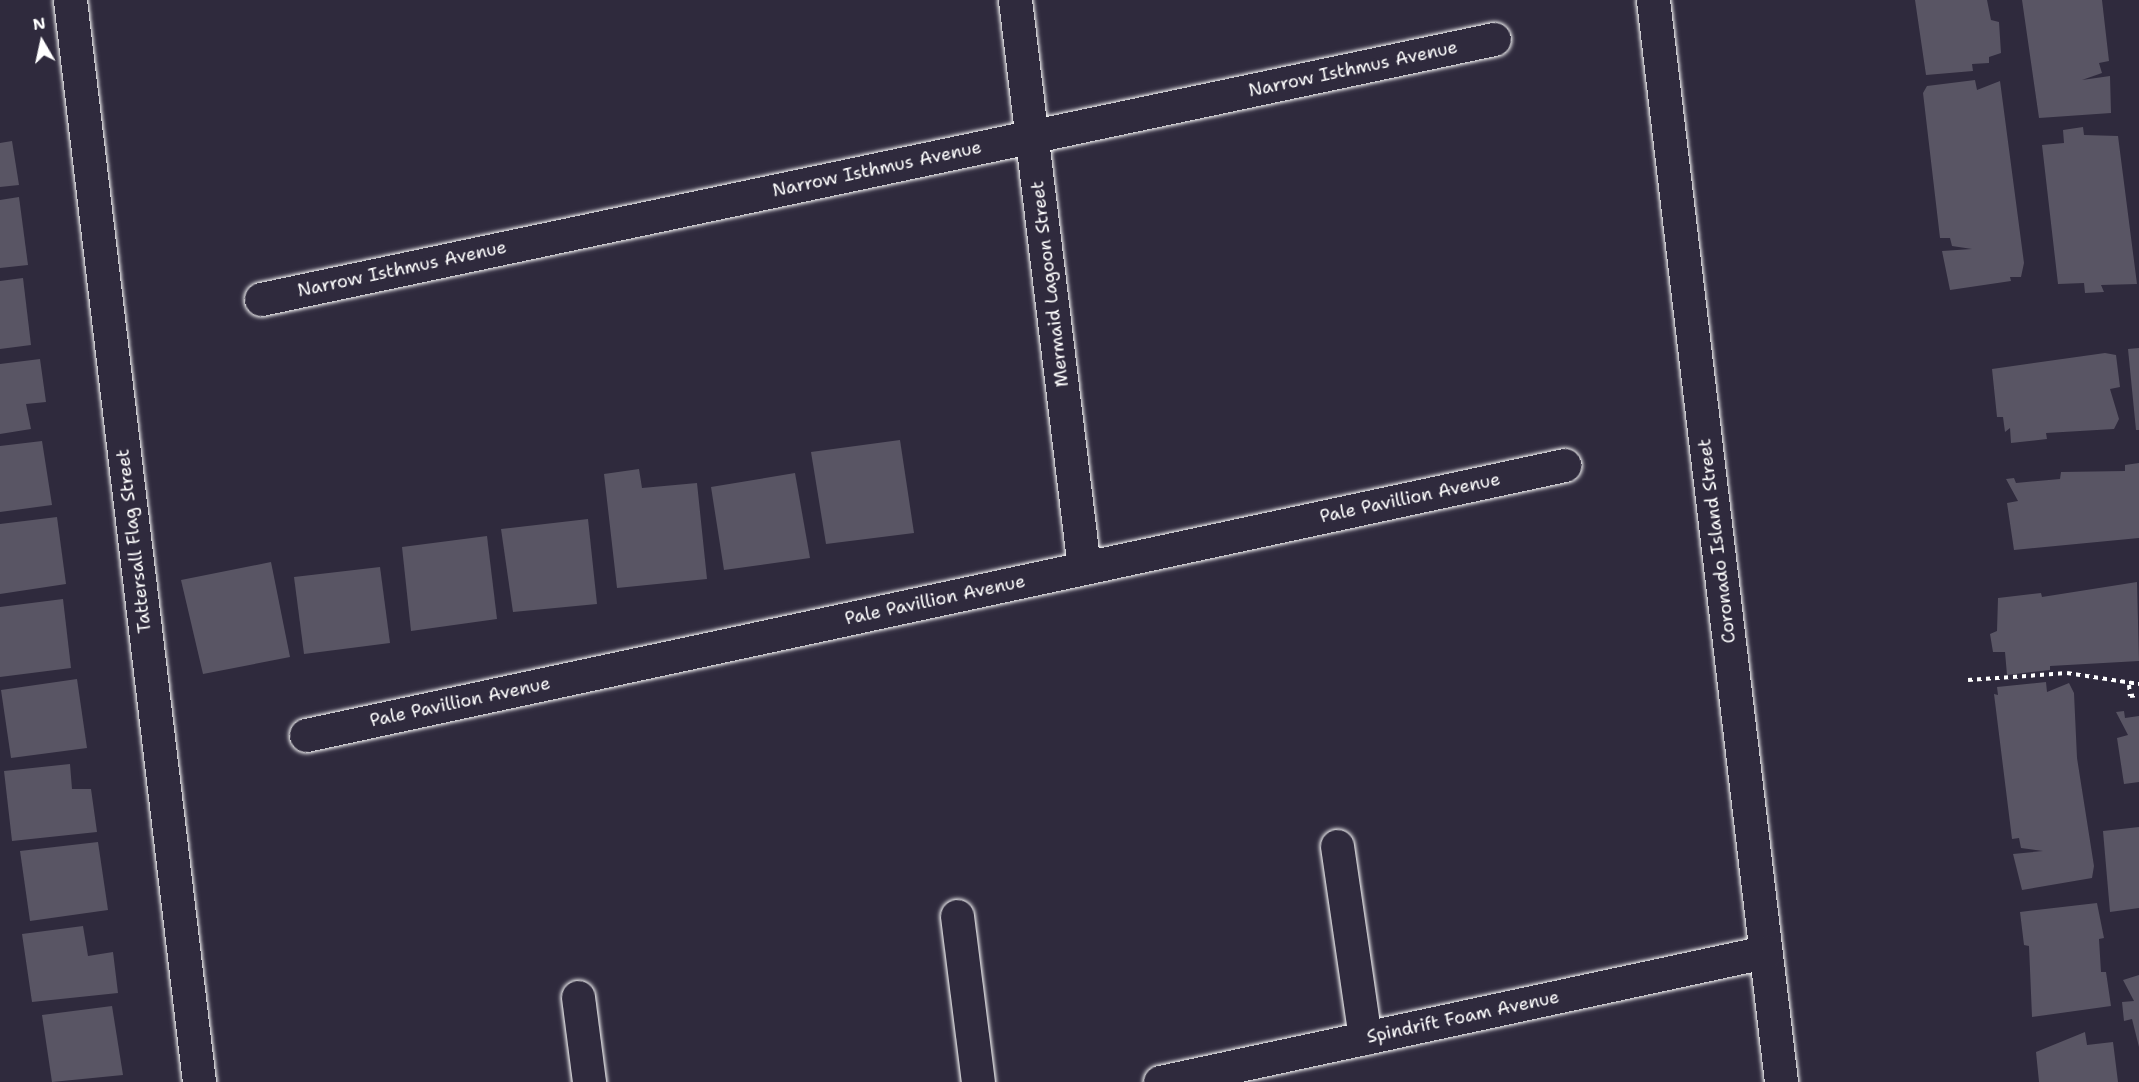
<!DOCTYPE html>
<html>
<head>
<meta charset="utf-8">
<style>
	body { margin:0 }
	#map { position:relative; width:2139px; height:1082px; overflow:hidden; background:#2f2a3d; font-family:"Shantell Sans",sans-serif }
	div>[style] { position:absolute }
	.building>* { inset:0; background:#595564 }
	.path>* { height:4px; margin-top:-2px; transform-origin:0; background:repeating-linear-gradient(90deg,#fff 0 4.5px,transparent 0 9px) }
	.roads { filter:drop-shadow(0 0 2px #fff) drop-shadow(0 0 2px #fff) }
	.street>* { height:33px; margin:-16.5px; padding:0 16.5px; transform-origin:16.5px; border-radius:16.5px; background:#2f2a3d }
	span { translate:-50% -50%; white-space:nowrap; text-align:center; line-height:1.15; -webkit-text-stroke:6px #2f2a3d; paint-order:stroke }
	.street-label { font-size:18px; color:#fff }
	.north { position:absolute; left:12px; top:12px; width:60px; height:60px; -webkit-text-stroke:4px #2f2a3d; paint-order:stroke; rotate:351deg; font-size:16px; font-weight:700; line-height:24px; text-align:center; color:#fff }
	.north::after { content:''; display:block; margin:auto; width:21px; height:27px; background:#fff; clip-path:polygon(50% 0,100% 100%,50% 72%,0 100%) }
</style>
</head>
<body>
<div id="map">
	<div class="building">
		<i style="clip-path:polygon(1915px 0,1987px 0,1991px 20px,1999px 22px,2001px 53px,1989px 57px,1989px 63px,1972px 64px,1973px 71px,1926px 75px)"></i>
		<i style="clip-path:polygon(2022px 0,2102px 0,2109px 61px,2099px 63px,2102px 73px,2082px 80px,2110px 76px,2111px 113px,2039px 118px)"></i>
		<i style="clip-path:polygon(1975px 80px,1977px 90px,2000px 81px,2024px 263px,2021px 277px,2010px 277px,2011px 281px,1950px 290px,1942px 251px,1972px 249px,1952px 246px,1950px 238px,1940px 238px,1923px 93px,1927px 86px)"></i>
		<i style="clip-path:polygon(2083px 127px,2084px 135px,2118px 136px,2137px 284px,2101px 285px,2104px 292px,2085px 293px,2084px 283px,2058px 284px,2042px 145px,2064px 143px,2063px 130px)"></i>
		<i style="clip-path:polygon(12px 141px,19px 185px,0 187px,0 143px)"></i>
		<i style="clip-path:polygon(19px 197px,28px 265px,0 268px,0 200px)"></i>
		<i style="clip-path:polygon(23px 278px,31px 345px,0 349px,0 281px)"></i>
		<i style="clip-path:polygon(2139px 348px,2139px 430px,2136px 430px,2128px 349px)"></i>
		<i style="clip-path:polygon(2105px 353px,2116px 355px,2120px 387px,2110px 389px,2119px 419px,2114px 429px,2046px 433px,2047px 439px,2011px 443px,2010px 428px,2005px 432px,2003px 417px,1997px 417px,1992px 369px)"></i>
		<i style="clip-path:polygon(40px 359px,46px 402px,26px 404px,31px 429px,0 434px,0 364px)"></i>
		<i style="clip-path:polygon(900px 440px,914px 533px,826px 544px,811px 452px)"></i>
		<i style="clip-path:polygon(42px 441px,52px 505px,0 512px,0 446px)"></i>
		<i style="clip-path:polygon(2139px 463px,2139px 538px,2014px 550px,2007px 503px,2018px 501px,2006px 479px,2014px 478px,2016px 483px,2060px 479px,2061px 472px,2125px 471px,2125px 465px)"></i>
		<i style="clip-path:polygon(639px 469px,642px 488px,697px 483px,707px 579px,617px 588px,604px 474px)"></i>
		<i style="clip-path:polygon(795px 473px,810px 558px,724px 570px,711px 487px)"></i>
		<i style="clip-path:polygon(57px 517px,66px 584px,0 594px,0 524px)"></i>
		<i style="clip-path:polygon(588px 519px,597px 604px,513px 612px,501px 529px)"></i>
		<i style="clip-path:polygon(487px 536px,497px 619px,411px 631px,402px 547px)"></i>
		<i style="clip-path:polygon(271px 562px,290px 657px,203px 674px,181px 580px)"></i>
		<i style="clip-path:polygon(380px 567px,390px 643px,304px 654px,294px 577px)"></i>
		<i style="clip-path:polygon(2137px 582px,2139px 661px,2050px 666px,2050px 670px,2007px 675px,2005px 652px,1993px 652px,1990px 634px,1997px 631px,1998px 598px,2041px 593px,2042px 597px)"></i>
		<i style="clip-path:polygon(63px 599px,71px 668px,0 677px,0 607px)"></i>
		<i style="clip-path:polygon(77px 679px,87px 748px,11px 758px,1px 690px)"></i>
		<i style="clip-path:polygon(2046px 682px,2047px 692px,2069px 683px,2074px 693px,2077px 758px,2094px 866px,2092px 878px,2022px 890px,2013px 854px,2043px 851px,2021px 848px,2019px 838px,2012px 839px,1994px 694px,1998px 695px,1997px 687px)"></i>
		<i style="clip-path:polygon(2124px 711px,2125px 718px,2139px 716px,2139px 782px,2124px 784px,2117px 738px,2128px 735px,2116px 712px)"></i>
		<i style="clip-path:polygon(70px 764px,72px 789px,91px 789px,97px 832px,12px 841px,4px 771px)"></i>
		<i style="clip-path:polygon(2139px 827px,2139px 908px,2110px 912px,2103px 831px)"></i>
		<i style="clip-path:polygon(98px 842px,108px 910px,30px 921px,20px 851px)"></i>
		<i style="clip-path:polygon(2097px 903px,2104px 938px,2099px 939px,2101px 972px,2106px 972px,2111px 1006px,2032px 1017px,2029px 946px,2024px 945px,2020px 912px)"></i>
		<i style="clip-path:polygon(83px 926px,88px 956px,113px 952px,118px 993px,32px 1002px,22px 934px)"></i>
		<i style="clip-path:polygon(2139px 975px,2139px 1047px,2132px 1019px,2124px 1021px,2122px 1002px,2134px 1001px,2123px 980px)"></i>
		<i style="clip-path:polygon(112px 1006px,123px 1075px,52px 1082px,42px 1015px)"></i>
		<i style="clip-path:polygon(2085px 1032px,2087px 1045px,2113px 1042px,2118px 1082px,2039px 1082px,2036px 1052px)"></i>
	</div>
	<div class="path">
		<i style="left:1968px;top:680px;width:99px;rotate:-4deg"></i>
		<i style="left:2067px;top:673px;width:73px;rotate:8.7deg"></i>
		<i style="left:2129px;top:685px;width:11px;rotate:85deg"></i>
		<i style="left:2130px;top:696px;width:9px;rotate:-6deg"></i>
	</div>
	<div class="roads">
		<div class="street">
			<i style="left:70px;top:0;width:1090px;rotate:83.2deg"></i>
			<i style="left:1015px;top:0;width:572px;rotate:83.07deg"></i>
			<i style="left:1653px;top:0;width:1090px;rotate:83.25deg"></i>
			<i style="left:261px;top:299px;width:1260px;rotate:-11.91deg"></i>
			<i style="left:306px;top:735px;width:1287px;rotate:-12.11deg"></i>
			<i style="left:1337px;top:846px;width:194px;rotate:81.7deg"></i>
			<i style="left:957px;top:916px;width:167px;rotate:82.8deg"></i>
			<i style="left:578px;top:997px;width:86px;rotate:82.6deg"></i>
			<i style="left:1160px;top:1082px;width:619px;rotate:-12.13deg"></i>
		</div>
	</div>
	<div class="street-label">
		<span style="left:1353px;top:69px;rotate:-12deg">Narrow Isthmus Avenue</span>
		<span style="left:877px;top:169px;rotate:-12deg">Narrow Isthmus Avenue</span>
		<span style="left:402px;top:269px;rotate:-12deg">Narrow Isthmus Avenue</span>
		<span style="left:1050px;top:284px;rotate:-97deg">Mermaid Lagoon Street</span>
		<span style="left:1410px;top:498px;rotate:-12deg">Pale Pavillion Avenue</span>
		<span style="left:134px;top:541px;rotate:-97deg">Tattersall Flag Street</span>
		<span style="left:1717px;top:541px;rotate:-97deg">Coronado Island Street</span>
		<span style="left:935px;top:600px;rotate:-12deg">Pale Pavillion Avenue</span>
		<span style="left:460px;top:702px;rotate:-12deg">Pale Pavillion Avenue</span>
		<span style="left:1463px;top:1017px;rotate:-12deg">Spindrift Foam Avenue</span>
	</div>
	<div class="north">N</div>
</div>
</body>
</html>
